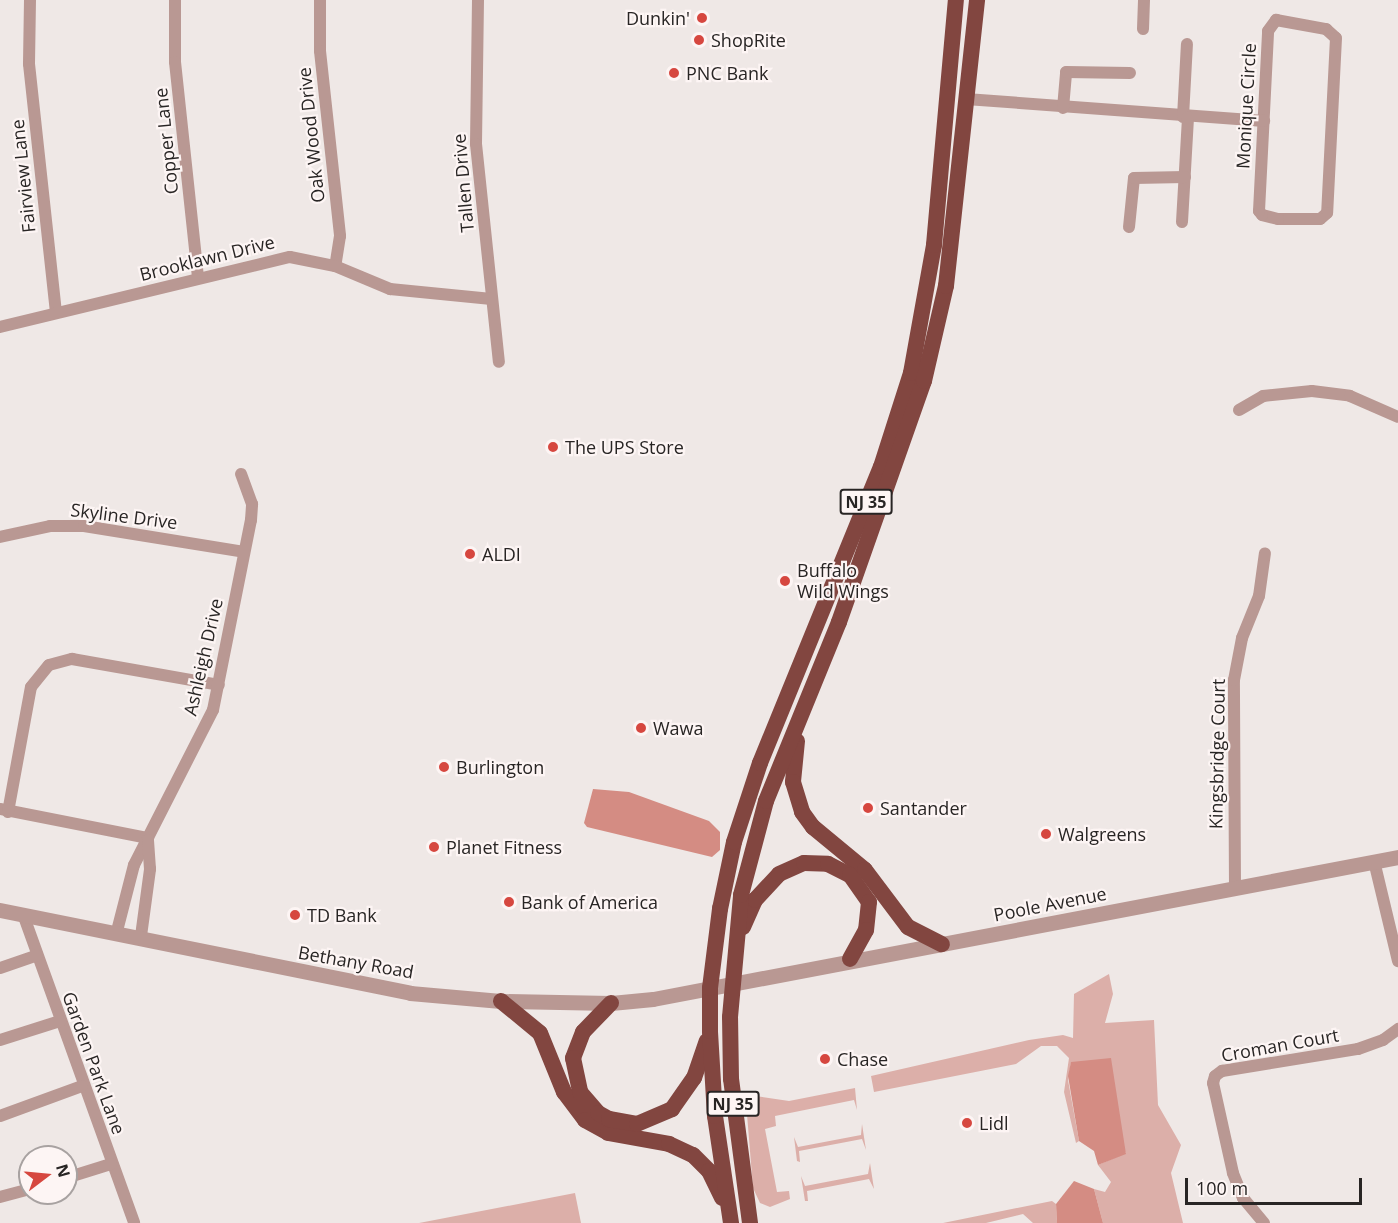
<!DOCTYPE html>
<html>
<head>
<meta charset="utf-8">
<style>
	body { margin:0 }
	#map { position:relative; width:1398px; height:1223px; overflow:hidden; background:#efe8e6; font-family:"Open Sans",sans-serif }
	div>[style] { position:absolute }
	.green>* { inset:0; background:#dcafa9 }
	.water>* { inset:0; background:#d48c83 }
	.minor>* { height:12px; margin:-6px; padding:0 6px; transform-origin:6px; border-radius:6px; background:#b99893 }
	.tertiary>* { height:15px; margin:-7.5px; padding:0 7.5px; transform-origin:7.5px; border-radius:7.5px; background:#b99893 }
	.trunk>* { height:16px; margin:-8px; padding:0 8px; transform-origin:8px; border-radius:8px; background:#824640 }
	.dots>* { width:16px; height:16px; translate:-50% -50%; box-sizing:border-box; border:3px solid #fdf5f4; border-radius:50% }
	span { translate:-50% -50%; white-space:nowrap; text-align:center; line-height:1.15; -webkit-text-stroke:4.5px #fdf5f4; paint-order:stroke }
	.shield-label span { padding:2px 4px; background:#fdf5f4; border:2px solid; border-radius:4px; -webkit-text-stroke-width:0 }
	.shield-label { font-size:16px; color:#282524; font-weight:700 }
	.poi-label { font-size:18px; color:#282524 }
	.right { translate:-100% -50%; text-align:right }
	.left { translate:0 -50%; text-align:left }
	.street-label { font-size:18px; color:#282524 }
	.north { position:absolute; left:18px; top:1145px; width:60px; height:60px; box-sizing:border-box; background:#fdf5f4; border:2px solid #a8a2a1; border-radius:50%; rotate:74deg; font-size:16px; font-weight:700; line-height:24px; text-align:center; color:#282524 }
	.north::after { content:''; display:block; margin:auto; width:21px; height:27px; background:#d6473f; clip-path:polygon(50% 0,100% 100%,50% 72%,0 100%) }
	.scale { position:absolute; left:1185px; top:1178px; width:177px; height:27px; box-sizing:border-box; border:3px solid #282524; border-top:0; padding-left:8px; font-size:18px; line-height:21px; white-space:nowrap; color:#282524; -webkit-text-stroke:4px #fdf5f4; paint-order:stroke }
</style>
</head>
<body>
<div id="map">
	<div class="green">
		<i style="clip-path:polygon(1109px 974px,1113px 994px,1105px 1023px,1154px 1020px,1158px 1105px,1181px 1145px,1171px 1173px,1183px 1223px,1103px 1223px,1094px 1189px,1105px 1192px,1111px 1182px,1098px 1165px,1126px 1153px,1071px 1063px,1068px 1080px,1079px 1141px,1076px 1143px,1064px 1092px,1069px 1058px,1057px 1046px,1041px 1046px,1016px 1064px,874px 1092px,871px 1076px,1029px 1040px,1063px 1035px,1073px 1038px,1074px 994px)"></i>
		<i style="clip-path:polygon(855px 1088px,857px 1110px,854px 1100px,775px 1116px,776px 1126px,765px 1129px,777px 1192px,789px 1191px,790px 1199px,770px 1207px,760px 1203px,753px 1188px,746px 1102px,756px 1096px,789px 1101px)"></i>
		<i style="clip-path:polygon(862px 1124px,866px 1150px,862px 1139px,799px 1151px,800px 1162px,797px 1161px,794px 1137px,798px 1147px,861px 1135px)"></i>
		<i style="clip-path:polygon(870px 1163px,874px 1189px,869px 1179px,807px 1191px,808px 1201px,805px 1201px,801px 1176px,805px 1186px,868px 1174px)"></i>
		<i style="clip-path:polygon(575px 1193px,581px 1223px,419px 1223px)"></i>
		<i style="clip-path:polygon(1052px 1201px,1056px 1204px,1057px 1223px,1033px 1223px,1023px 1214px,986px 1223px,943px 1223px)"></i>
	</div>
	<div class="water">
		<i style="clip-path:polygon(593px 789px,629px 792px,709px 821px,720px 832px,720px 850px,712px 857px,587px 827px,584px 823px)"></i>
		<i style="clip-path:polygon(1111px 1058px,1126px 1154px,1098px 1165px,1094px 1151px,1079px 1141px,1068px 1076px,1071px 1062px)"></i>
		<i style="clip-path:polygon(1074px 1181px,1094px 1189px,1103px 1223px,1057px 1223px,1056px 1204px)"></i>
	</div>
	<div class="minor">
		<i style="left:30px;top:0;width:64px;rotate:90.9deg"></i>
		<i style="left:29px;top:64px;width:250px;rotate:83.8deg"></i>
		<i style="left:175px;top:0;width:62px;rotate:90deg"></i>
		<i style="left:175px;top:62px;width:217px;rotate:83.9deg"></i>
		<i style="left:320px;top:0;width:51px;rotate:90deg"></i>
		<i style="left:320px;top:51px;width:186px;rotate:83.8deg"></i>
		<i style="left:340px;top:236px;width:30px;rotate:99deg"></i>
		<i style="left:478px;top:0;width:144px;rotate:90.8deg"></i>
		<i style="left:476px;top:144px;width:219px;rotate:84deg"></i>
		<i style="left:1276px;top:20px;width:51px;rotate:10.2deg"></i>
		<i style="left:1326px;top:29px;width:13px;rotate:42deg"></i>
		<i style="left:1336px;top:38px;width:175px;rotate:92.9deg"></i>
		<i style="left:1327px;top:213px;width:9px;rotate:139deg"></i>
		<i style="left:1320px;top:219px;width:42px;rotate:180deg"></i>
		<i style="left:1278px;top:219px;width:16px;rotate:-166deg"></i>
		<i style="left:1262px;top:215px;width:5px;rotate:-127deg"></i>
		<i style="left:1259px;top:211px;width:180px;rotate:-87.1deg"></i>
		<i style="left:1268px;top:31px;width:14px;rotate:-54deg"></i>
		<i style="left:1143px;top:29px;width:29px;rotate:-88deg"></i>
		<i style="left:966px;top:99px;width:299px;rotate:4.2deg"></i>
		<i style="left:1063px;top:108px;width:36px;rotate:-85deg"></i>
		<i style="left:1066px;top:72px;width:64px;rotate:0.9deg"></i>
		<i style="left:1183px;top:117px;width:73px;rotate:-86.9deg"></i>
		<i style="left:1182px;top:222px;width:105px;rotate:-86.7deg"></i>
		<i style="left:1129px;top:227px;width:49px;rotate:-84.2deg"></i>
		<i style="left:1134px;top:178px;width:51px;rotate:-1.1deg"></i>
		<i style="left:0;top:327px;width:298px;rotate:-13.6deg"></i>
		<i style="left:290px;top:257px;width:46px;rotate:11.3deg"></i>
		<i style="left:335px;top:266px;width:60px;rotate:22.7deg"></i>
		<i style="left:390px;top:289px;width:102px;rotate:5.6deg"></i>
		<i style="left:1239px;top:410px;width:28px;rotate:-30deg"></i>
		<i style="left:1263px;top:396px;width:49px;rotate:-5.8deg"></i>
		<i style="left:1312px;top:391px;width:38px;rotate:7deg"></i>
		<i style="left:1350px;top:396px;width:52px;rotate:23.6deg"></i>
		<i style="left:0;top:537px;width:51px;rotate:-12.4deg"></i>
		<i style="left:50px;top:526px;width:34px"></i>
		<i style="left:84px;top:526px;width:162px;rotate:9.2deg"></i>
		<i style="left:0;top:809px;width:151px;rotate:11.1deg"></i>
		<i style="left:8px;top:812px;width:127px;rotate:-79.6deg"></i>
		<i style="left:31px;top:687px;width:28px;rotate:-51deg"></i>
		<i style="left:49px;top:665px;width:24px;rotate:-15deg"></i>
		<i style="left:72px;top:659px;width:149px;rotate:10deg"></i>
		<i style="left:1374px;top:861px;width:103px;rotate:76.5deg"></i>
		<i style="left:1235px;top:888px;width:208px;rotate:-90.3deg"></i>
		<i style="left:1234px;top:680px;width:43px;rotate:-79.2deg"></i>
		<i style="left:1242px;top:638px;width:45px;rotate:-68deg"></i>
		<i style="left:1259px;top:596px;width:43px;rotate:-82.1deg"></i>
		<i style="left:23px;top:914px;width:328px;rotate:70.2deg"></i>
		<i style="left:117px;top:931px;width:68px;rotate:-75.6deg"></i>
		<i style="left:134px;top:865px;width:174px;rotate:-63deg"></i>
		<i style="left:213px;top:710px;width:194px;rotate:-78.7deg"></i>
		<i style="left:251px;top:520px;width:16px;rotate:-86deg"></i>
		<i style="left:252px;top:504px;width:32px;rotate:-110deg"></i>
		<i style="left:141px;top:936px;width:68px;rotate:-82.3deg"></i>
		<i style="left:150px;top:869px;width:29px;rotate:-94deg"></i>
		<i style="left:0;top:968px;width:39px;rotate:-19deg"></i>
		<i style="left:0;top:1040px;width:63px;rotate:-17.6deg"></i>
		<i style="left:0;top:1116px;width:87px;rotate:-20.1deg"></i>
		<i style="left:66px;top:1178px;width:47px;rotate:-17.3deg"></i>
		<i style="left:0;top:1197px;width:31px;rotate:-15deg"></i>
		<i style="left:1264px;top:1223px;width:33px;rotate:-130deg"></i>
		<i style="left:1243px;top:1198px;width:27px;rotate:-112deg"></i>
		<i style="left:1233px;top:1173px;width:92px;rotate:-102.5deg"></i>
		<i style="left:1213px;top:1083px;width:7px;rotate:-74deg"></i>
		<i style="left:1215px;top:1076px;width:9px;rotate:-36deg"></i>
		<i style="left:1222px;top:1071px;width:138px;rotate:-9.2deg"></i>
		<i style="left:1358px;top:1049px;width:27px;rotate:-20deg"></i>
		<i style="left:1383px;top:1040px;width:19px;rotate:-36deg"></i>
	</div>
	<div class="tertiary">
		<i style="left:0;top:910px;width:418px;rotate:11.4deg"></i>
		<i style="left:410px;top:993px;width:91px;rotate:5deg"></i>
		<i style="left:501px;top:1001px;width:110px;rotate:1deg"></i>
		<i style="left:611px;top:1003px;width:42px;rotate:-5.4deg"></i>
		<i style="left:653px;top:999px;width:758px;rotate:-10.79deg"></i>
	</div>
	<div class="trunk">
		<i style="left:797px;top:741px;width:41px;rotate:95.6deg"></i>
		<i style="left:793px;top:782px;width:31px;rotate:73deg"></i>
		<i style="left:802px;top:812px;width:19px;rotate:54deg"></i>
		<i style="left:813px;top:827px;width:67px;rotate:39.6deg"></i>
		<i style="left:865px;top:870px;width:71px;rotate:53deg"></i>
		<i style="left:908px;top:927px;width:38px;rotate:27deg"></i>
		<i style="left:743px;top:927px;width:30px;rotate:-66deg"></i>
		<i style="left:755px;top:900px;width:35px;rotate:-47deg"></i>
		<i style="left:779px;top:874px;width:27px;rotate:-24deg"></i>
		<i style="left:804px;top:863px;width:24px;rotate:2deg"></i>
		<i style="left:828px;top:864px;width:25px;rotate:27deg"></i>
		<i style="left:850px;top:875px;width:33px;rotate:55deg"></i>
		<i style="left:869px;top:902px;width:28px;rotate:96deg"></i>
		<i style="left:866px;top:930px;width:33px;rotate:119deg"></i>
		<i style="left:501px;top:1001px;width:50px;rotate:39.4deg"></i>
		<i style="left:540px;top:1033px;width:64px;rotate:67.9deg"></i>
		<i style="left:564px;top:1092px;width:35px;rotate:53deg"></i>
		<i style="left:585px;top:1120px;width:26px;rotate:29deg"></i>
		<i style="left:608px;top:1133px;width:62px;rotate:10.2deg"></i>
		<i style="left:669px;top:1144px;width:26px;rotate:25deg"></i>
		<i style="left:693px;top:1155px;width:23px;rotate:45deg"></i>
		<i style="left:709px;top:1171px;width:30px;rotate:64deg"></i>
		<i style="left:611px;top:1003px;width:40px;rotate:134deg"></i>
		<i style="left:583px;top:1032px;width:28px;rotate:111deg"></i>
		<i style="left:573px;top:1058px;width:35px;rotate:78deg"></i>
		<i style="left:580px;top:1092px;width:28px;rotate:49deg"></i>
		<i style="left:598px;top:1113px;width:13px;rotate:29deg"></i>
		<i style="left:609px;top:1119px;width:28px;rotate:10deg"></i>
		<i style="left:637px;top:1124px;width:38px;rotate:-23deg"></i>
		<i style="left:672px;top:1109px;width:38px;rotate:-55deg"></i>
		<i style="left:694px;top:1078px;width:39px;rotate:-71deg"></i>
		<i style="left:731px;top:1223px;width:108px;rotate:-98.5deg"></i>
		<i style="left:715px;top:1116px;width:85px;rotate:-93.4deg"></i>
		<i style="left:710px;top:1031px;width:43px;rotate:-90deg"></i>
		<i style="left:710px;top:988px;width:80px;rotate:-82.8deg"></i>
		<i style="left:720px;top:909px;width:68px;rotate:-78.2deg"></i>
		<i style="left:734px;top:842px;width:83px;rotate:-71.8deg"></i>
		<i style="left:760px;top:763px;width:320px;rotate:-67.8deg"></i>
		<i style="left:881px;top:467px;width:99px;rotate:-72.3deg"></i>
		<i style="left:911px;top:373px;width:130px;rotate:-79.8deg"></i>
		<i style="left:934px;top:245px;width:246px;rotate:-84.9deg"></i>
		<i style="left:750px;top:1223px;width:145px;rotate:-97.5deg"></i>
		<i style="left:731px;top:1079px;width:62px;rotate:-90.9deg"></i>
		<i style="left:730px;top:1017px;width:122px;rotate:-84.8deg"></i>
		<i style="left:741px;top:895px;width:97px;rotate:-75.1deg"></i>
		<i style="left:766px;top:801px;width:193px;rotate:-67.8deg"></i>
		<i style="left:839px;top:622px;width:256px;rotate:-70.6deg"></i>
		<i style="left:924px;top:381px;width:98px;rotate:-77deg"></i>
		<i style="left:946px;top:286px;width:288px;rotate:-83.8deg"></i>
	</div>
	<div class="dots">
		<i style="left:702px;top:18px;background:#d6473f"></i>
		<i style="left:699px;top:40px;background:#d6473f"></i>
		<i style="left:674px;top:73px;background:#d6473f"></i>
		<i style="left:553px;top:447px;background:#d6473f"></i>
		<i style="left:470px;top:554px;background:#d6473f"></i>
		<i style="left:785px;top:581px;background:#d6473f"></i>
		<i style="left:641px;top:728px;background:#d6473f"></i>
		<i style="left:444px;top:767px;background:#d6473f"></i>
		<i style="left:868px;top:808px;background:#d6473f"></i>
		<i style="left:1046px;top:834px;background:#d6473f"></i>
		<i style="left:434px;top:847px;background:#d6473f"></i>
		<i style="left:509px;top:902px;background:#d6473f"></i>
		<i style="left:295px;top:915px;background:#d6473f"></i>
		<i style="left:825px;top:1059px;background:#d6473f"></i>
		<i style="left:967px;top:1123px;background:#d6473f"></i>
	</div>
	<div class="shield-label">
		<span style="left:866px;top:502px">NJ 35</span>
		<span style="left:733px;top:1104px">NJ 35</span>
	</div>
	<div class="poi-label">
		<span class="right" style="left:690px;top:18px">Dunkin'</span>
		<span class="left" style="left:711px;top:40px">ShopRite</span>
		<span class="left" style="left:686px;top:73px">PNC Bank</span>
		<span class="left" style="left:565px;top:447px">The UPS Store</span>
		<span class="left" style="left:482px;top:554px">ALDI</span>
		<span class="left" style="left:797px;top:581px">Buffalo<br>Wild Wings</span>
		<span class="left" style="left:653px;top:728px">Wawa</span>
		<span class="left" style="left:456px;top:767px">Burlington</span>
		<span class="left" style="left:880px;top:808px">Santander</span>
		<span class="left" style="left:1058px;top:834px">Walgreens</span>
		<span class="left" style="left:446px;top:847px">Planet Fitness</span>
		<span class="left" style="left:521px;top:902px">Bank of America</span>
		<span class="left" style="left:307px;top:915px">TD Bank</span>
		<span class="left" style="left:837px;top:1059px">Chase</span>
		<span class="left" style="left:979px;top:1123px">Lidl</span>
	</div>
	<div class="street-label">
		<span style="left:1246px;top:106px;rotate:-87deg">Monique Circle</span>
		<span style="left:311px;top:135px;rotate:-96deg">Oak Wood Drive</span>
		<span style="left:166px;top:141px;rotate:-96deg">Copper Lane</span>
		<span style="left:23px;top:176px;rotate:-96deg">Fairview Lane</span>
		<span style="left:463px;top:183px;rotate:-95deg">Tallen Drive</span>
		<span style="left:207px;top:258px;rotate:-14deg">Brooklawn Drive</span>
		<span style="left:124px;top:516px;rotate:7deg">Skyline Drive</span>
		<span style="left:203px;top:657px;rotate:-77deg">Ashleigh Drive</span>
		<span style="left:1217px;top:754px;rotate:-89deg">Kingsbridge Court</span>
		<span style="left:1050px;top:904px;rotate:-11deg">Poole Avenue</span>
		<span style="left:356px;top:962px;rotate:10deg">Bethany Road</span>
		<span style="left:1280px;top:1045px;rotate:-10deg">Croman Court</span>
		<span style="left:94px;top:1063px;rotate:70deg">Garden Park Lane</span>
	</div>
	<div class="north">N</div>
	<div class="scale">100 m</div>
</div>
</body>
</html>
